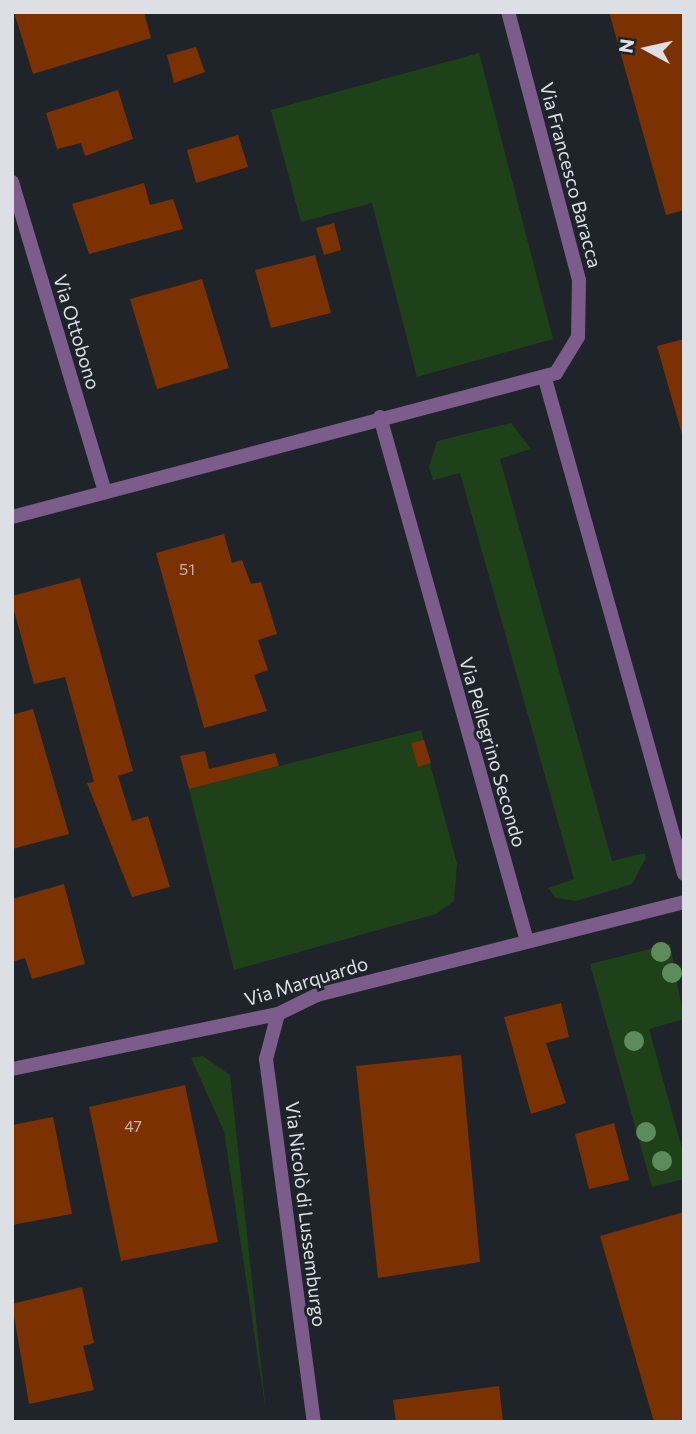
<!DOCTYPE html>
<html>
<head>
<meta charset="utf-8">
<style>
	body { margin:0 }
	#map { position:relative; width:696px; height:1434px; overflow:hidden; background:#1f242b; font-family:Commissioner,sans-serif }
	div>[style] { position:absolute }
	.green>* { inset:0; background:#1f4119 }
	.building>* { inset:0; background:#7c3100 }
	.minor>* { height:14px; margin:-7px; padding:0 7px; transform-origin:7px; border-radius:7px; background:#7b5c8b }
	.trees>* { width:20px; height:20px; margin:-10px; border-radius:50%; background:#5d8b5b }
	span { translate:-50% -50%; white-space:nowrap; text-align:center; line-height:1.15; -webkit-text-stroke:6px #1f242b; paint-order:stroke }
	.number-label { font-size:16px; color:#c4b4ab }
	.number-label span { -webkit-text-stroke-width:0 }
	.street-label { font-size:19px; color:#dcdfe4 }
	.frame { position:absolute; inset:0; border:14px solid #dcdfe4; pointer-events:none }
	.north { position:absolute; left:612px; top:14px; width:70px; height:70px; -webkit-text-stroke:5px #1f242b; paint-order:stroke; rotate:278deg; font-size:19px; font-weight:700; line-height:28px; text-align:center; color:#dcdfe4 }
	.north::after { content:''; display:block; margin:auto; width:24px; height:32px; background:#dcdfe4; clip-path:polygon(50% 0,100% 100%,50% 72%,0 100%) }
</style>
</head>
<body>
<div id="map">
	<div class="green">
		<i style="clip-path:polygon(479px 53px,553px 339px,417px 377px,372px 203px,301px 222px,271px 110px)"></i>
		<i style="clip-path:polygon(511px 423px,531px 449px,500px 459px,612px 861px,645px 853px,646px 858px,632px 884px,576px 901px,556px 898px,548px 888px,574px 879px,460px 473px,433px 480px,429px 467px,437px 441px)"></i>
		<i style="clip-path:polygon(421px 730px,457px 864px,454px 901px,436px 914px,234px 970px,189px 789px)"></i>
		<i style="clip-path:polygon(670px 944px,684px 1019px,649px 1029px,684px 1156px,684px 1179px,652px 1187px,590px 964px)"></i>
		<i style="clip-path:polygon(203px 1056px,230px 1075px,266px 1412px,224px 1131px,191px 1058px)"></i>
	</div>
	<div class="building">
		<i style="clip-path:polygon(14px 12px,144px 12px,151px 38px,33px 74px)"></i>
		<i style="clip-path:polygon(609px 12px,684px 12px,684px 210px,666px 215px)"></i>
		<i style="clip-path:polygon(196px 47px,205px 72px,174px 83px,167px 55px)"></i>
		<i style="clip-path:polygon(118px 90px,133px 139px,85px 156px,81px 143px,57px 149px,46px 113px)"></i>
		<i style="clip-path:polygon(238px 135px,248px 167px,196px 183px,187px 150px)"></i>
		<i style="clip-path:polygon(144px 183px,150px 205px,173px 199px,183px 229px,89px 254px,72px 204px)"></i>
		<i style="clip-path:polygon(334px 223px,341px 250px,324px 255px,316px 228px)"></i>
		<i style="clip-path:polygon(315px 255px,331px 313px,271px 328px,255px 270px)"></i>
		<i style="clip-path:polygon(202px 279px,229px 368px,157px 389px,130px 299px)"></i>
		<i style="clip-path:polygon(684px 339px,684px 438px,683px 438px,657px 346px)"></i>
		<i style="clip-path:polygon(224px 534px,232px 563px,242px 560px,251px 584px,261px 582px,277px 634px,258px 640px,268px 670px,254px 675px,267px 711px,204px 728px,156px 553px)"></i>
		<i style="clip-path:polygon(80px 578px,133px 771px,118px 776px,132px 821px,148px 816px,170px 887px,132px 897px,87px 783px,94px 782px,65px 677px,34px 684px,12px 603px,12px 596px)"></i>
		<i style="clip-path:polygon(33px 709px,69px 834px,12px 849px,12px 715px)"></i>
		<i style="clip-path:polygon(424px 740px,431px 763px,418px 767px,411px 743px)"></i>
		<i style="clip-path:polygon(205px 751px,209px 769px,275px 753px,279px 766px,189px 789px,180px 756px)"></i>
		<i style="clip-path:polygon(64px 884px,85px 964px,32px 979px,25px 958px,12px 962px,12px 899px)"></i>
		<i style="clip-path:polygon(561px 1003px,569px 1037px,546px 1043px,566px 1103px,531px 1114px,504px 1017px)"></i>
		<i style="clip-path:polygon(461px 1055px,480px 1262px,378px 1278px,356px 1066px)"></i>
		<i style="clip-path:polygon(185px 1085px,218px 1242px,121px 1261px,89px 1107px)"></i>
		<i style="clip-path:polygon(53px 1117px,72px 1214px,12px 1225px,12px 1125px)"></i>
		<i style="clip-path:polygon(614px 1123px,629px 1180px,589px 1189px,575px 1134px)"></i>
		<i style="clip-path:polygon(684px 1212px,684px 1422px,654px 1422px,600px 1236px)"></i>
		<i style="clip-path:polygon(82px 1287px,94px 1343px,83px 1346px,94px 1390px,29px 1404px,12px 1304px)"></i>
		<i style="clip-path:polygon(499px 1386px,503px 1422px,396px 1422px,393px 1400px)"></i>
	</div>
	<div class="minor">
		<i style="left:12px;top:182px;width:324px;rotate:73.3deg"></i>
		<i style="left:545px;top:379px;width:514px;rotate:74.31deg"></i>
		<i style="left:380px;top:417px;width:544px;rotate:74.33deg"></i>
		<i style="left:12px;top:517px;width:563px;rotate:-14.83deg"></i>
		<i style="left:556px;top:373px;width:42px;rotate:-58.6deg"></i>
		<i style="left:578px;top:337px;width:57px;rotate:-89deg"></i>
		<i style="left:579px;top:280px;width:277px;rotate:-104.8deg"></i>
		<i style="left:278px;top:1014px;width:47px;rotate:104.9deg"></i>
		<i style="left:266px;top:1059px;width:366px;rotate:82.5deg"></i>
		<i style="left:12px;top:1069px;width:272px;rotate:-11.7deg"></i>
		<i style="left:278px;top:1014px;width:43px;rotate:-26deg"></i>
		<i style="left:317px;top:995px;width:379px;rotate:-14.2deg"></i>
	</div>
	<div class="trees">
		<i style="left:661px;top:952px"></i>
		<i style="left:672px;top:973px"></i>
		<i style="left:634px;top:1041px"></i>
		<i style="left:646px;top:1132px"></i>
		<i style="left:662px;top:1161px"></i>
	</div>
	<div class="number-label">
		<span style="left:187px;top:569px">51</span>
		<span style="left:133px;top:1126px">47</span>
	</div>
	<div class="street-label">
		<span style="left:571px;top:175px;rotate:75deg">Via Francesco Baracca</span>
		<span style="left:77px;top:332px;rotate:73deg">Via Ottobono</span>
		<span style="left:493px;top:752px;rotate:74deg">Via Pellegrino Secondo</span>
		<span style="left:306px;top:981px;rotate:-17deg">Via Marquardo</span>
		<span style="left:306px;top:1214px;rotate:83deg">Via Nicolò di Lussemburgo</span>
	</div>
	<div class="frame"></div>
	<div class="north">N</div>
</div>
</body>
</html>
